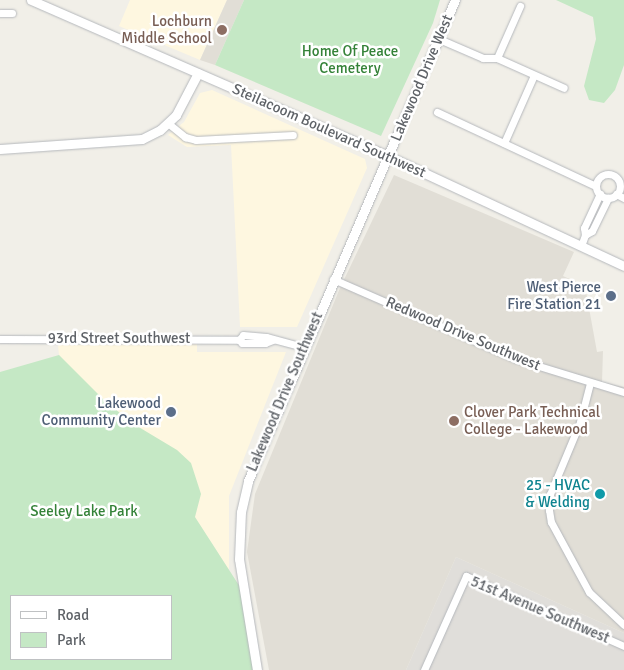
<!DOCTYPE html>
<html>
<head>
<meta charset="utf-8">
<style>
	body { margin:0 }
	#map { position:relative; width:624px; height:670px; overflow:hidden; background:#f1efe8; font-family:Signika,sans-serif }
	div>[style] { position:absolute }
	.commercial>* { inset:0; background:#fef7e0 }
	.industrial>* { inset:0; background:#e0deda }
	.education>* { inset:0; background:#e1ded6 }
	.green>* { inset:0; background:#c5e8c5 }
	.roads { filter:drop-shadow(0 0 1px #b5b8bc) drop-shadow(0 0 1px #b5b8bc) }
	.street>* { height:7px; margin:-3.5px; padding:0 3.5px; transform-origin:3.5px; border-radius:3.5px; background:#fff }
	.street>.ring { margin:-3.5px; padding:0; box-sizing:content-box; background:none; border:7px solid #fff; border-radius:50% }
	.secondary>* { height:9px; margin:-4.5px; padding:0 4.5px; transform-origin:4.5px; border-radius:4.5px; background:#fff }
	.dots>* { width:14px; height:14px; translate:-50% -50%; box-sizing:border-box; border:2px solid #fff; border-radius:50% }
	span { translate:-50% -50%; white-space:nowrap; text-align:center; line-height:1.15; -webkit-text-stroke:5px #fff; paint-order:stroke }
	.education-label { font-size:15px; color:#785e54 }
	.right { translate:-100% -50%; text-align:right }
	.left { translate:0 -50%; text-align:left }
	.park-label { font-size:15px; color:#348238 }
	.street-label { font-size:15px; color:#5f6368 }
	.service-label { font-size:15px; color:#4e5e75 }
	.culture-label { font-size:15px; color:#0d838f }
	.legend { position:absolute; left:10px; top:595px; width:162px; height:65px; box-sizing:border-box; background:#fff; border:1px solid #bfc1c3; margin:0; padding:6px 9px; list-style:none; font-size:15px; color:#5f6368 }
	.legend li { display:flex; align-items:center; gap:10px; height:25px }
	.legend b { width:25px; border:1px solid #bfc1c3 }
</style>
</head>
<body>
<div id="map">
	<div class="commercial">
		<i style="clip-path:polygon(130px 0,227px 0,200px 60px,119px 26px)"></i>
		<i style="clip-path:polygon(212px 90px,365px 159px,367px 168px,297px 327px,240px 327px,231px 145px,187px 147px,168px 135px,184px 122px,200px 93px)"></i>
		<i style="clip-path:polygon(197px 344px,197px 352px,286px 352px,229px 496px,229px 570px,179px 493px,59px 355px,58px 345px)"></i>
	</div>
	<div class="industrial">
		<i style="clip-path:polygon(456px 557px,624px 633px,624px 670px,406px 670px)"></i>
	</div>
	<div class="education">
		<i style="clip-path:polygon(227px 0,244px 0,215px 65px,200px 60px)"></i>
		<i style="clip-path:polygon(394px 175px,574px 252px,563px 276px,585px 286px,597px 352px,603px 351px,602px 382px,624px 387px,624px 633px,456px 557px,406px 670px,269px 670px,247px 552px,255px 494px,340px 288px)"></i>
	</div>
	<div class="green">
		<i style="clip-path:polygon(244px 0,440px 0,433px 23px,381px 136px,215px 65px)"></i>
		<i style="clip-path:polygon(556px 0,624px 0,624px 65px,615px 90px,604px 103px,589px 100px,584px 86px,596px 39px,593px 17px)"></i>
		<i style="clip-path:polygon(evenodd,59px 355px,103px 399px,132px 423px,177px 450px,191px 463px,201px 494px,195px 517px,242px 590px,257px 670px,0 670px,0 372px,59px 355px,11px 596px,171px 596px,171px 659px,11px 659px,11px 596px)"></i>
	</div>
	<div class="roads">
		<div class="street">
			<i style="left:0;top:13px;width:12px"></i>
			<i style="left:439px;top:39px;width:48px;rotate:23.4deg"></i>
			<i style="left:483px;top:58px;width:14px"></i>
			<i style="left:497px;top:58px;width:73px;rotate:24.1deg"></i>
			<i style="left:497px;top:58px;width:57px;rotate:-66.1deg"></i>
			<i style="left:437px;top:112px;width:175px;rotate:25deg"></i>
			<i style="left:169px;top:124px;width:21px;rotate:39deg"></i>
			<i style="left:185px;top:137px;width:11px;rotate:15deg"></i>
			<i style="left:196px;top:140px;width:97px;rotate:-3deg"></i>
			<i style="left:504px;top:143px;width:74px;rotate:-66.2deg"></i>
			<i class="ring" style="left:596px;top:174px;width:17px;height:17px"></i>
			<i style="left:616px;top:194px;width:9px;rotate:27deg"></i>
			<i style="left:585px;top:235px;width:8px;rotate:-30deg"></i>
			<i style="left:592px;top:231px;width:37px;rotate:-64deg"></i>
			<i style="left:581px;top:246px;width:12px;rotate:-70deg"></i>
			<i style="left:585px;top:235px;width:7px;rotate:-98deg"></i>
			<i style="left:584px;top:228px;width:38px;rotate:-65deg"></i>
			<i style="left:333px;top:279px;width:200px;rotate:23.6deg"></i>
			<i style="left:516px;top:359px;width:113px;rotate:17deg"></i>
			<i style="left:0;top:339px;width:239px;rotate:0.2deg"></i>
			<i style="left:239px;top:340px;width:4px;rotate:45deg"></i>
			<i style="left:242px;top:343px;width:23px"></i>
			<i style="left:265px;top:343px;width:9px;rotate:-21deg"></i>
			<i style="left:239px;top:340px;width:6px;rotate:-51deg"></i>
			<i style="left:243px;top:335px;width:23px;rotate:5deg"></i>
			<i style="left:266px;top:337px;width:38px;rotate:15deg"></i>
			<i style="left:590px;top:383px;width:40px;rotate:104.4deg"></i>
			<i style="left:580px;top:422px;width:78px;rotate:112.6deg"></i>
			<i style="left:550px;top:494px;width:16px;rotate:94deg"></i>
			<i style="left:549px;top:510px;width:12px;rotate:81deg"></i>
			<i style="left:551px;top:522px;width:80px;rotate:61.5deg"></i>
			<i style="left:589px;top:592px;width:48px;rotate:43.3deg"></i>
			<i style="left:424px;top:670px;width:103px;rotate:-65.9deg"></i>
			<i style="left:466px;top:576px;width:173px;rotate:23.9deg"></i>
		</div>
		<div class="secondary">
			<i style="left:31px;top:0;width:390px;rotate:23.6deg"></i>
			<i style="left:388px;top:156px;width:260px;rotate:25deg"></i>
			<i style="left:0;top:149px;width:142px;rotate:-4deg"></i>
			<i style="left:142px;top:139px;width:20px;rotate:-27deg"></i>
			<i style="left:160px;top:130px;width:22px;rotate:-43deg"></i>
			<i style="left:176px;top:115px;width:47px;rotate:-62.4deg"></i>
			<i style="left:257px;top:670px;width:112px;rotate:-99.2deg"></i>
			<i style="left:239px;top:559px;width:47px;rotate:-87.6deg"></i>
			<i style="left:241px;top:512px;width:32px;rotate:-77deg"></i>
			<i style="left:248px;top:481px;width:524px;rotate:-66.72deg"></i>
		</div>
	</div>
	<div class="dots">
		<i style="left:222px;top:30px;background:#8d6e63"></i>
		<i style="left:611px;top:296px;background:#5c6f8a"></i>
		<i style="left:171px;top:412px;background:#5c6f8a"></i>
		<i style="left:454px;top:421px;background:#8d6e63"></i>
		<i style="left:600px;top:494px;background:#0f9aa8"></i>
	</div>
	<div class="education-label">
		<span class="right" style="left:212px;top:30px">Lochburn<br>Middle School</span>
		<span class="left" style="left:464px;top:421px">Clover Park Technical<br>College - Lakewood</span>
	</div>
	<div class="park-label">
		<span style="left:350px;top:60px">Home Of Peace<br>Cemetery</span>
		<span style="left:84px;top:512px">Seeley Lake Park</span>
	</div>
	<div class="street-label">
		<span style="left:422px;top:78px;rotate:-67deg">Lakewood Drive West</span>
		<span style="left:329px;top:131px;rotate:24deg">Steilacoom Boulevard Southwest</span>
		<span style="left:463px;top:334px;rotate:23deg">Redwood Drive Southwest</span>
		<span style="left:119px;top:339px">93rd Street Southwest</span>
		<span style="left:285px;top:392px;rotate:-67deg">Lakewood Drive Southwest</span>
		<span style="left:540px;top:610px;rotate:23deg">51st Avenue Southwest</span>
	</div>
	<div class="service-label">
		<span class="right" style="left:601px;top:296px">West Pierce<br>Fire Station 21</span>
		<span class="right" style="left:161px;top:412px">Lakewood<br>Community Center</span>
	</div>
	<div class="culture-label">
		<span class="right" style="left:590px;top:494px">25 - HVAC<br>&amp; Welding</span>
	</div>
	<ul class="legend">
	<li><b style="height:6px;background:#fff"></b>Road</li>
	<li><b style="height:14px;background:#c5e8c5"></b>Park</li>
	</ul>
</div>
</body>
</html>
